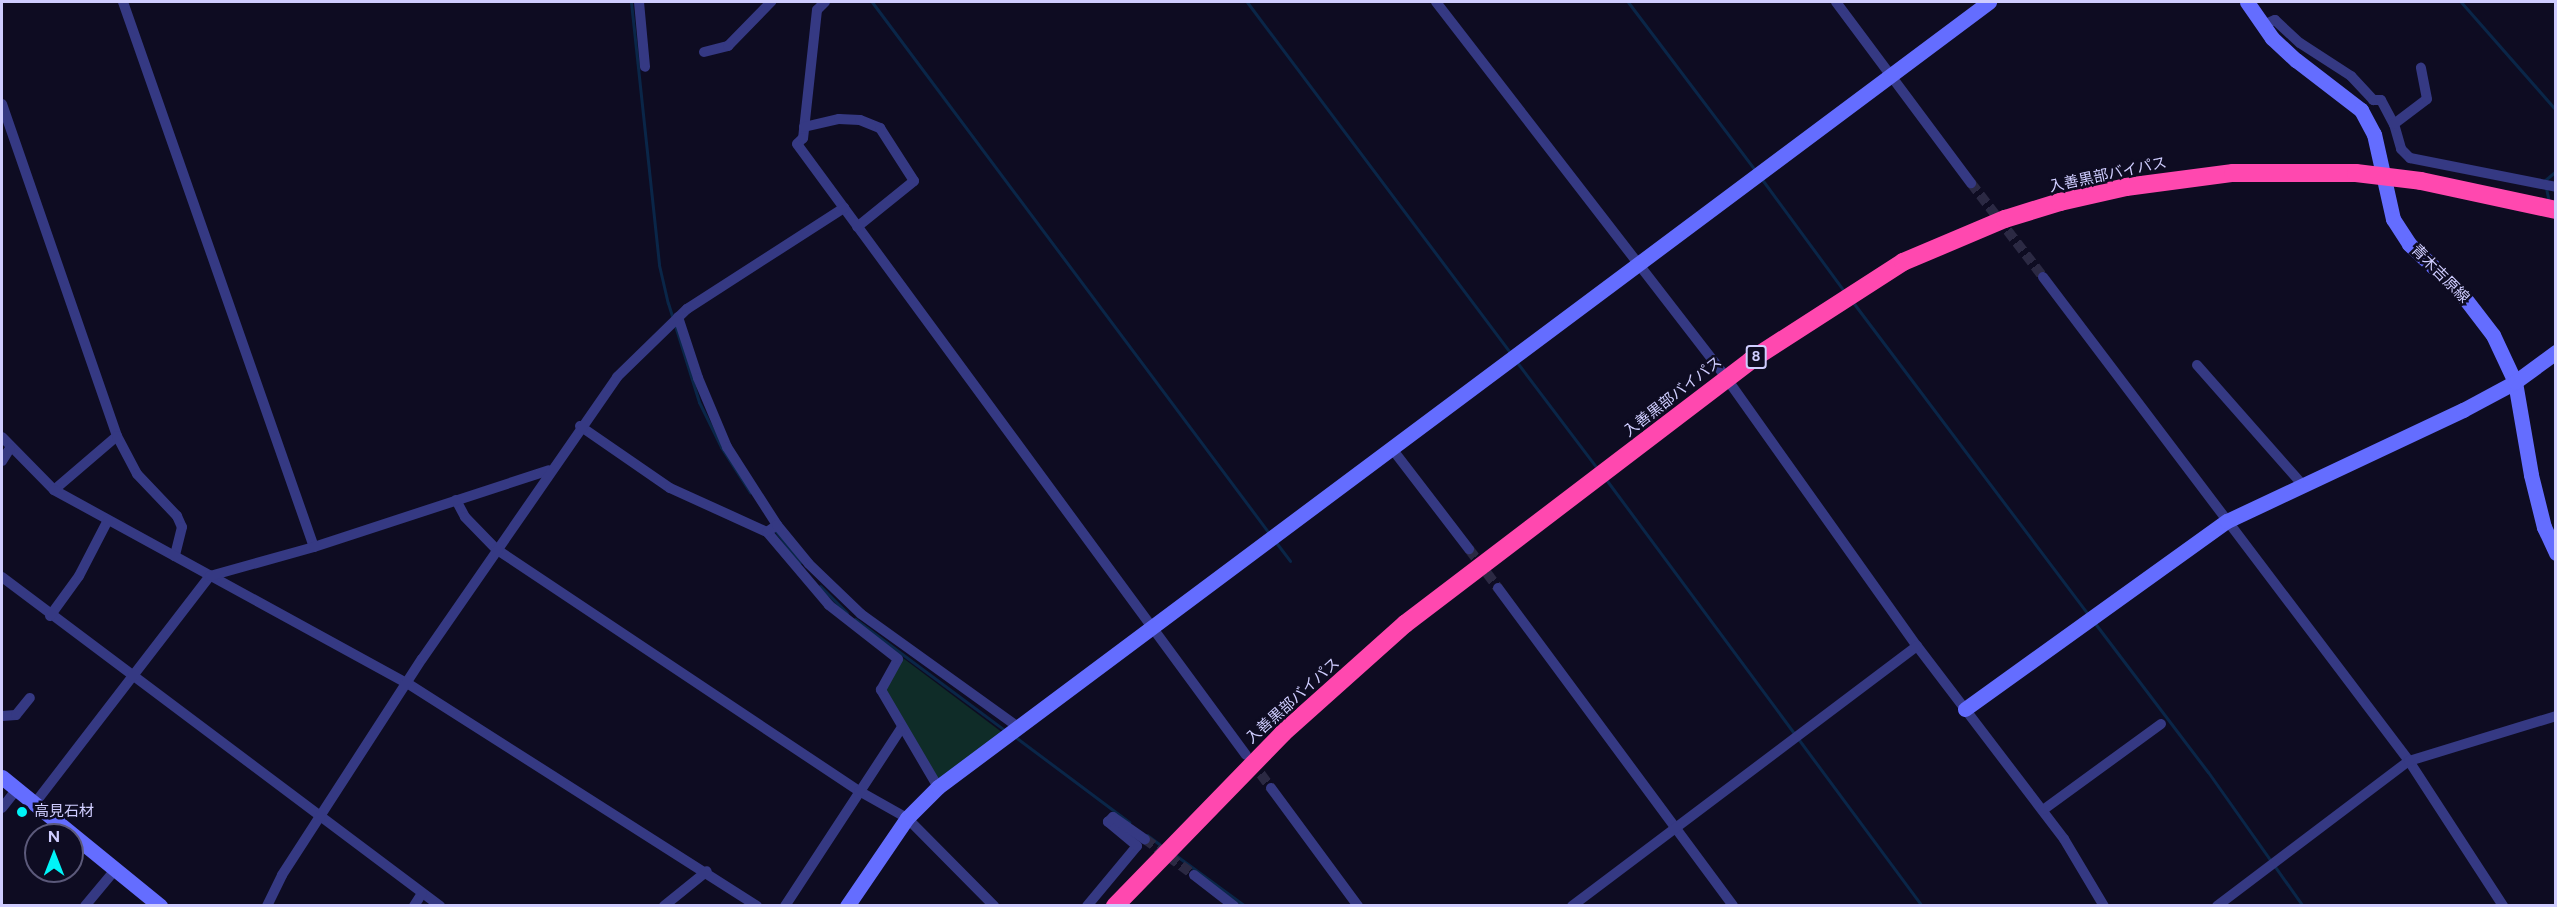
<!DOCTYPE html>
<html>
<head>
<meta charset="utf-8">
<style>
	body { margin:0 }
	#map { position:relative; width:2557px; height:907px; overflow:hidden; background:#0e0c22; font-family:Figtree,"Noto Sans JP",sans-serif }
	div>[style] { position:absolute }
	.green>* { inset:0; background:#0f2c28 }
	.stream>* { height:3px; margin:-1.5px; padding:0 1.5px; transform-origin:1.5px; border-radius:1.5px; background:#0a2648 }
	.street-tunnel>* { height:10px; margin-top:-5px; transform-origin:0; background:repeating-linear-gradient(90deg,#2b2943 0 10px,transparent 0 15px) }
	.street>* { height:10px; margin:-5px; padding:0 5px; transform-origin:5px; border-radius:5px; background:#353983 }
	.secondary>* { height:15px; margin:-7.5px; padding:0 7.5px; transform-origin:7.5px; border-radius:7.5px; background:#646dff }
	.highway>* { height:18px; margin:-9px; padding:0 9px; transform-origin:9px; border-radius:9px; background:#ff48af }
	.dots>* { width:16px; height:16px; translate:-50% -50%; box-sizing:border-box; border:3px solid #0e0c22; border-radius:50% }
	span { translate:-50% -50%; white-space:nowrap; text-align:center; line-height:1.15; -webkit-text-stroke:5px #0e0c22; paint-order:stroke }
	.shield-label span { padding:2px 4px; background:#0e0c22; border:2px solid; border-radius:4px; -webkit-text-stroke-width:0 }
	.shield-label { font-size:14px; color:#cfcdff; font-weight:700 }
	.street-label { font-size:15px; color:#cfcdff }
	.poi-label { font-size:15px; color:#cfcdff }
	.left { translate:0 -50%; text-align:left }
	.frame { position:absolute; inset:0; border:3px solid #cfcdff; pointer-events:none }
	.north { position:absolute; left:24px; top:823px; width:60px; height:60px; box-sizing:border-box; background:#0e0c22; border:2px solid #5b597a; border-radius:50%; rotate:0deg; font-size:16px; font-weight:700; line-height:24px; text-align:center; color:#cfcdff }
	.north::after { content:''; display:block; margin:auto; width:21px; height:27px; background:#00f4f8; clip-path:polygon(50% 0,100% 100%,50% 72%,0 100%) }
</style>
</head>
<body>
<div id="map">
	<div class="green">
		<i style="clip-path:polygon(903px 658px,1003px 733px,938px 781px,884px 690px)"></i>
	</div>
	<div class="stream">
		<i style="left:631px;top:2px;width:264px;rotate:83.9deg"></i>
		<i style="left:659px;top:265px;width:39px;rotate:77deg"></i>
		<i style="left:668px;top:303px;width:104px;rotate:72.6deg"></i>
		<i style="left:699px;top:402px;width:50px;rotate:63.9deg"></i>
		<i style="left:721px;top:447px;width:54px;rotate:57.2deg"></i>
		<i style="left:872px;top:2px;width:663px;rotate:53.22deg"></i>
		<i style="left:1247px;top:2px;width:439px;rotate:53.1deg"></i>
		<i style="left:1628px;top:2px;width:211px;rotate:52.9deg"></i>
		<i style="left:2461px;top:2px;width:144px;rotate:48.7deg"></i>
		<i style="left:1761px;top:178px;width:140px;rotate:53.7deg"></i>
		<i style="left:2544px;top:181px;width:16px;rotate:-40deg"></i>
		<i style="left:2546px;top:188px;width:14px;rotate:78deg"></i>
		<i style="left:1852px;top:301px;width:392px;rotate:53deg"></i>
		<i style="left:1516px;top:361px;width:134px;rotate:52.9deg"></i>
		<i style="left:1605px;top:478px;width:533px;rotate:53.47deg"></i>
		<i style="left:775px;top:530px;width:41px;rotate:52.9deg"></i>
		<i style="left:1275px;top:541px;width:25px;rotate:53deg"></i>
		<i style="left:820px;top:586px;width:38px;rotate:45deg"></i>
		<i style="left:855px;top:619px;width:188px;rotate:36.6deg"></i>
		<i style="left:2094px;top:622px;width:188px;rotate:52.8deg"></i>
		<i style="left:2208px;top:772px;width:164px;rotate:54.7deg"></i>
		<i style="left:1014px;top:736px;width:144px;rotate:36.8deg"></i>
		<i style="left:1147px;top:835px;width:20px;rotate:37deg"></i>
		<i style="left:1174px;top:854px;width:88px;rotate:36.2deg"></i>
	</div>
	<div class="street-tunnel">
		<i style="left:1971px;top:183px;width:118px;rotate:52.5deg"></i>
		<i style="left:1469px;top:549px;width:49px;rotate:53.4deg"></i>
		<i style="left:1252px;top:762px;width:32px;rotate:54deg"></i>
		<i style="left:1145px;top:839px;width:61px;rotate:36.3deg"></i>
	</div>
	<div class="street">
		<i style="left:123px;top:2px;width:577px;rotate:70.69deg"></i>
		<i style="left:639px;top:2px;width:65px;rotate:84.7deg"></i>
		<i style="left:825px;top:2px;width:11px;rotate:135deg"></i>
		<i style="left:817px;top:10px;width:129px;rotate:96.2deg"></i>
		<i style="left:803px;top:138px;width:8px;rotate:135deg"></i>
		<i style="left:797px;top:144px;width:758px;rotate:53.69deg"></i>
		<i style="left:1436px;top:2px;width:476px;rotate:52.3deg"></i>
		<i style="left:1727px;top:379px;width:328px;rotate:54.6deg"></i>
		<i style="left:1917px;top:646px;width:243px;rotate:52.7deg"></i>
		<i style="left:2064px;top:839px;width:78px;rotate:59.2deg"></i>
		<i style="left:1836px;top:2px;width:226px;rotate:53.3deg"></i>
		<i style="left:2263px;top:25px;width:13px;rotate:-23deg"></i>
		<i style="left:2275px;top:20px;width:34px;rotate:43deg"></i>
		<i style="left:2300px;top:43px;width:61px;rotate:32.9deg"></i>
		<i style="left:2351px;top:76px;width:33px;rotate:47deg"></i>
		<i style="left:2373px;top:100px;width:8px"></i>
		<i style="left:2381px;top:100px;width:27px;rotate:62deg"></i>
		<i style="left:2394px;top:124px;width:26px;rotate:74deg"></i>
		<i style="left:2401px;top:149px;width:13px;rotate:45deg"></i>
		<i style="left:2410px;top:158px;width:149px;rotate:11.2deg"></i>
		<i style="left:704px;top:52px;width:25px;rotate:-14deg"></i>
		<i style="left:728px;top:46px;width:62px;rotate:-45.7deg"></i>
		<i style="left:2px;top:104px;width:351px;rotate:70.9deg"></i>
		<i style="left:117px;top:436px;width:83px;rotate:139.4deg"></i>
		<i style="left:2394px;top:124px;width:41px;rotate:-37.1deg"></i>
		<i style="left:2427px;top:99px;width:32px;rotate:-101deg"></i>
		<i style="left:804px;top:127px;width:36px;rotate:-13deg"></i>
		<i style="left:839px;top:119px;width:21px;rotate:3deg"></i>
		<i style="left:860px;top:120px;width:22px;rotate:22deg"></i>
		<i style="left:880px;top:128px;width:63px;rotate:57.3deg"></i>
		<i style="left:914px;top:181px;width:73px;rotate:141.1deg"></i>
		<i style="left:2043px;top:277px;width:607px;rotate:52.9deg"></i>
		<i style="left:2409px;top:761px;width:173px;rotate:57deg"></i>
		<i style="left:678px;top:317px;width:64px;rotate:71.8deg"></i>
		<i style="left:698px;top:378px;width:75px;rotate:67.2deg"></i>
		<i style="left:727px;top:447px;width:93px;rotate:57.3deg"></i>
		<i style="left:2197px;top:365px;width:157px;rotate:48.6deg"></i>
		<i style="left:580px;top:426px;width:109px;rotate:34.6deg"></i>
		<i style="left:670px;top:488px;width:107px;rotate:24.4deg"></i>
		<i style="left:117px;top:436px;width:43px;rotate:62.2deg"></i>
		<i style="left:137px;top:474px;width:58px;rotate:46.4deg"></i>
		<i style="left:177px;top:516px;width:12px;rotate:66deg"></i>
		<i style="left:182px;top:527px;width:30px;rotate:104deg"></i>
		<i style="left:2px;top:437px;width:74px;rotate:45.5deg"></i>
		<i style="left:54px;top:490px;width:402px;rotate:28.7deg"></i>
		<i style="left:407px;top:683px;width:415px;rotate:32.5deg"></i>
		<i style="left:1393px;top:450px;width:125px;rotate:52.5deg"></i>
		<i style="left:2px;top:461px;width:15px;rotate:-58deg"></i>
		<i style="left:456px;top:500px;width:19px;rotate:62deg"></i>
		<i style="left:465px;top:517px;width:45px;rotate:45.9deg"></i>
		<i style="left:496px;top:549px;width:436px;rotate:33.7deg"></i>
		<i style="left:859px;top:791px;width:55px;rotate:29.4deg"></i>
		<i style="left:907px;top:818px;width:124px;rotate:45.3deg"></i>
		<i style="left:2px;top:577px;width:548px;rotate:36.91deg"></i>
		<i style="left:1498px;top:588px;width:395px;rotate:53.5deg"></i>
		<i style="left:50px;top:616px;width:49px;rotate:-54.1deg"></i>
		<i style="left:79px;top:576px;width:63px;rotate:-62.6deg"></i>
		<i style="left:2px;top:716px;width:14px;rotate:-4deg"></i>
		<i style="left:16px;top:715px;width:22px;rotate:-51deg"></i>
		<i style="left:938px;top:787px;width:113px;rotate:-120.4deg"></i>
		<i style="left:881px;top:690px;width:35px;rotate:-61deg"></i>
		<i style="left:898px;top:659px;width:88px;rotate:-142deg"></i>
		<i style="left:829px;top:605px;width:96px;rotate:-130.3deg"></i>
		<i style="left:767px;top:532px;width:12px;rotate:-35deg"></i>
		<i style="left:777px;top:525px;width:50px;rotate:50.6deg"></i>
		<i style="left:809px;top:564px;width:72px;rotate:43.9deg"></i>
		<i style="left:861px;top:614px;width:193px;rotate:35.7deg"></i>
		<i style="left:1271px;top:788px;width:147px;rotate:53.6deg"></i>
		<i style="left:35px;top:803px;width:287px;rotate:-52.4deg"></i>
		<i style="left:210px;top:576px;width:108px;rotate:-15.6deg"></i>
		<i style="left:314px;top:547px;width:247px;rotate:-18.1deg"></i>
		<i style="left:2px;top:808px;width:24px;rotate:-52deg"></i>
		<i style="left:2043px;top:810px;width:146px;rotate:-36.1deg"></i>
		<i style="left:1194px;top:875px;width:51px;rotate:37.8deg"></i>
		<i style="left:85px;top:906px;width:47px;rotate:-50.2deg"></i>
		<i style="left:267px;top:906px;width:34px;rotate:-64deg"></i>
		<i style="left:282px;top:875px;width:257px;rotate:-57.1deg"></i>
		<i style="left:422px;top:659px;width:343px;rotate:-55.3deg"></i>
		<i style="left:617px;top:377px;width:98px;rotate:-44.2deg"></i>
		<i style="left:687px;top:309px;width:187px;rotate:-32.8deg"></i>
		<i style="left:414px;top:906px;width:15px;rotate:-58deg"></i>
		<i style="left:664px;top:906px;width:55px;rotate:-39.1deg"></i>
		<i style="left:785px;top:906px;width:212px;rotate:-56.8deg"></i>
		<i style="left:1087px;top:906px;width:78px;rotate:-50.2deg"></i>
		<i style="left:1137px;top:846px;width:38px;rotate:-140deg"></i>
		<i style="left:1108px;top:822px;width:7px;rotate:-45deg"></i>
		<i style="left:1113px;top:817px;width:39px;rotate:35deg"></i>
		<i style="left:1572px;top:906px;width:432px;rotate:-37deg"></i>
		<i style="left:2217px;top:906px;width:241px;rotate:-37.1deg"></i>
		<i style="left:2409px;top:761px;width:154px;rotate:-17deg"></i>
	</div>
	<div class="secondary">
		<i style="left:2247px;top:2px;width:44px;rotate:55.2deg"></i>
		<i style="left:2272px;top:38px;width:33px;rotate:43deg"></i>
		<i style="left:2296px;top:60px;width:82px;rotate:37.6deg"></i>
		<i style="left:2361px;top:110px;width:27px;rotate:62deg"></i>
		<i style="left:2374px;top:134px;width:87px;rotate:77.4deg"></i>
		<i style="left:2393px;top:219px;width:30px;rotate:57deg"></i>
		<i style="left:2409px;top:244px;width:70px;rotate:43.3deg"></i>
		<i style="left:2460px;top:292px;width:54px;rotate:52.5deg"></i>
		<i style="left:2493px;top:335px;width:52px;rotate:64.9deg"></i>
		<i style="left:2515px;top:382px;width:94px;rotate:80.2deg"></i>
		<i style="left:2531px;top:475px;width:54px;rotate:76deg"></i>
		<i style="left:2544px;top:527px;width:29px;rotate:65deg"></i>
		<i style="left:1965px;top:709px;width:322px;rotate:-35.7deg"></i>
		<i style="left:2227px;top:521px;width:261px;rotate:-25.2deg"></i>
		<i style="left:2463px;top:410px;width:59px;rotate:-28.3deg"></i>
		<i style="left:2515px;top:382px;width:51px;rotate:-36.2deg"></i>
		<i style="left:2px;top:777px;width:204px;rotate:39.2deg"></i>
		<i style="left:847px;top:906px;width:107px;rotate:-55.7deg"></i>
		<i style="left:907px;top:818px;width:44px;rotate:-45deg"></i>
		<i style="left:938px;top:787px;width:1312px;rotate:-36.76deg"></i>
	</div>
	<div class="highway">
		<i style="left:1115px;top:906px;width:241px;rotate:-45.8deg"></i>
		<i style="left:1283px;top:733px;width:164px;rotate:-41.8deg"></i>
		<i style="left:1405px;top:624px;width:435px;rotate:-37.3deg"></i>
		<i style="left:1751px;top:360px;width:181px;rotate:-32.8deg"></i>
		<i style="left:1903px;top:262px;width:111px;rotate:-22.9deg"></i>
		<i style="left:2005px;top:219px;width:58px;rotate:-17.2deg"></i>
		<i style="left:2060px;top:202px;width:68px;rotate:-12.8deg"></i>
		<i style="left:2126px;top:187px;width:108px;rotate:-7.5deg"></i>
		<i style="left:2233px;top:173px;width:123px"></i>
		<i style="left:2356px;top:173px;width:65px;rotate:7deg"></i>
		<i style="left:2421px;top:181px;width:138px;rotate:12.1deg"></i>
	</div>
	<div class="dots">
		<i style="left:22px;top:812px;background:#00f4f8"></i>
	</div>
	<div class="shield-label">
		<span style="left:1756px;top:357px">8</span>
	</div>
	<div class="street-label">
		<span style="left:2108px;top:175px;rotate:-12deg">入善黒部バイパス</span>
		<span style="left:2440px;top:274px;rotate:45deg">青木吉原線</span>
		<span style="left:1673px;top:397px;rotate:-38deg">入善黒部バイパス</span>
		<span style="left:1293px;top:701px;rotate:-42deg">入善黒部バイパス</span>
	</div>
	<div class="poi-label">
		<span class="left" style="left:34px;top:812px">高見石材</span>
	</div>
	<div class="frame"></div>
	<div class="north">N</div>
</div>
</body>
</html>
